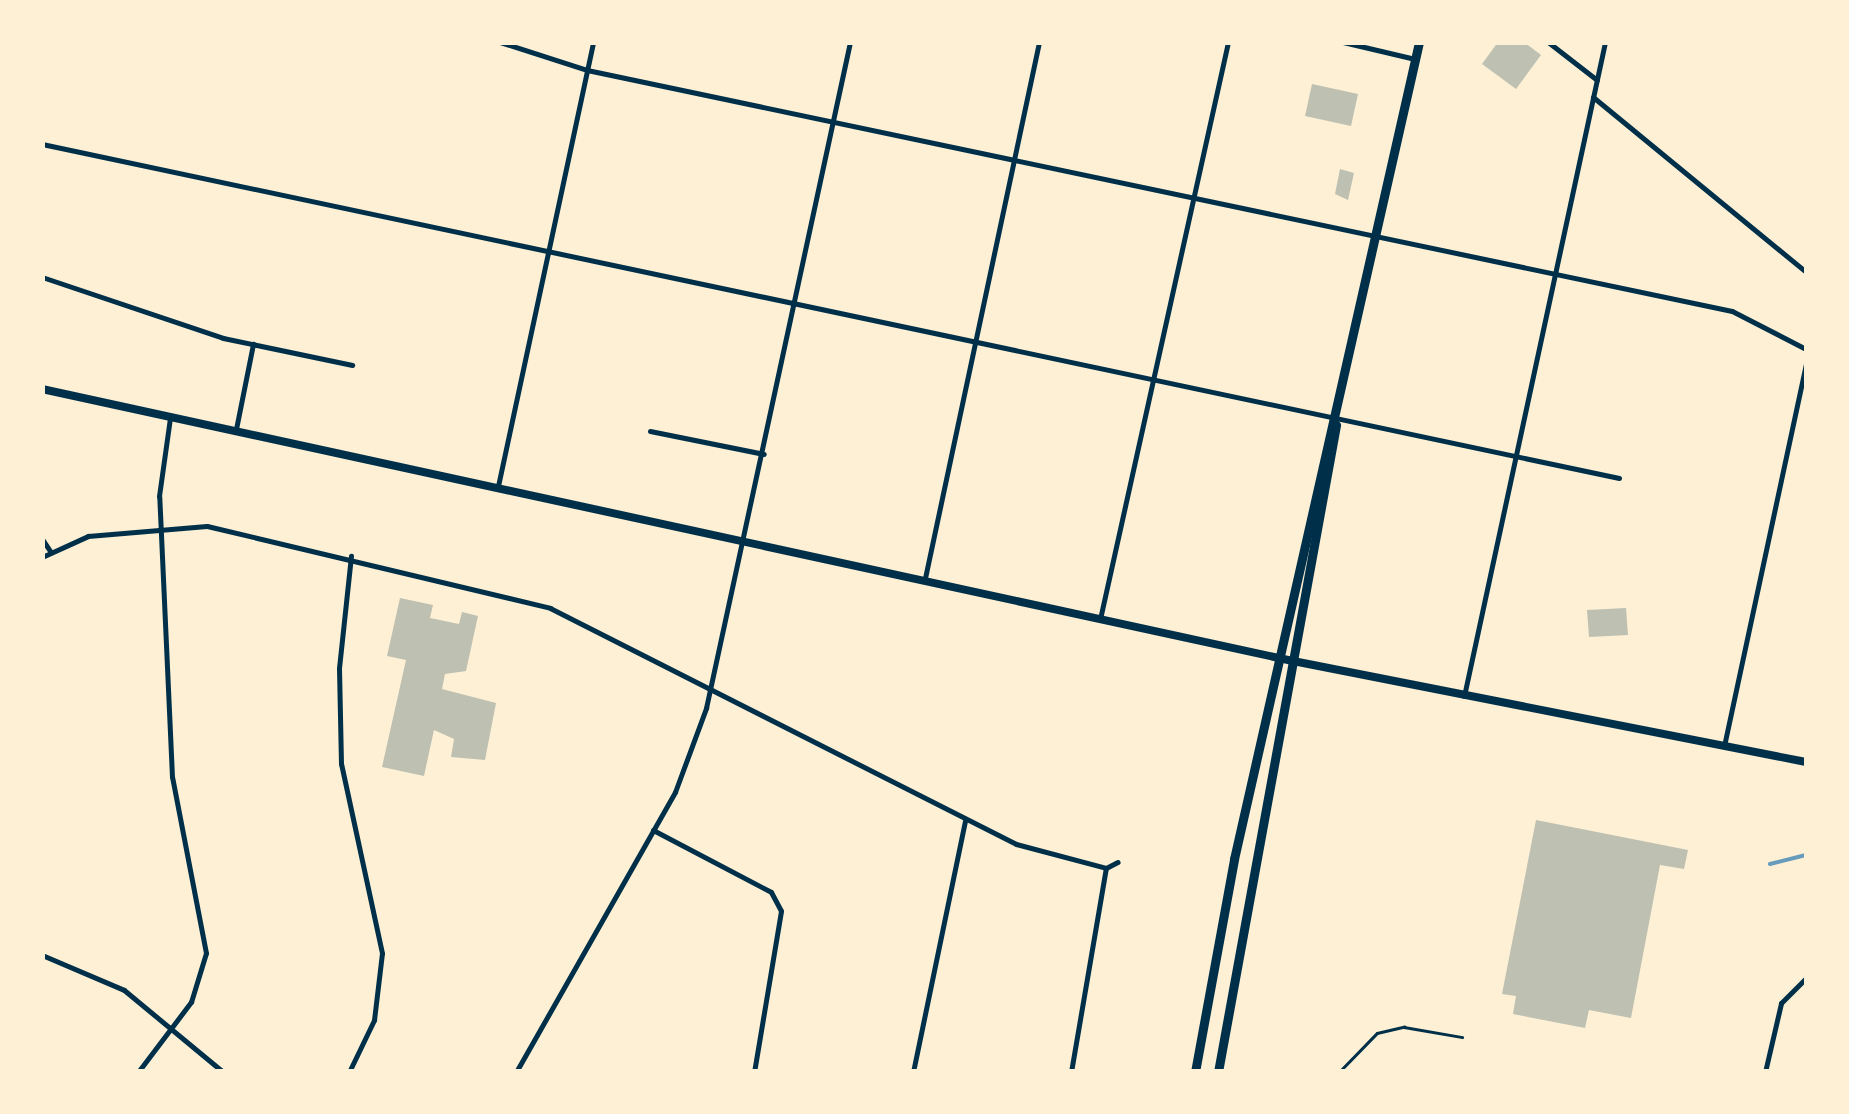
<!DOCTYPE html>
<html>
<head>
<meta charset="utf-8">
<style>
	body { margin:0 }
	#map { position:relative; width:1849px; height:1114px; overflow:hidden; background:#fdf0d5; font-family:Figtree,sans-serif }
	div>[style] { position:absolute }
	.stream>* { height:4px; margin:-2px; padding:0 2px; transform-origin:2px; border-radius:2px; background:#669bbc }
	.building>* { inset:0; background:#bec0b2 }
	.service>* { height:2.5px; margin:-1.25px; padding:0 1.25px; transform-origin:1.25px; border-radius:1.25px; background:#003049 }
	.minor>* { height:5px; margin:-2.5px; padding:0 2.5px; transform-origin:2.5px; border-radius:2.5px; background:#003049 }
	.secondary>* { height:8px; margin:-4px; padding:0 4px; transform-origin:4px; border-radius:4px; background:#003049 }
	.primary>* { height:9px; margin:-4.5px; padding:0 4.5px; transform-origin:4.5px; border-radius:4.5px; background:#003049 }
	span { translate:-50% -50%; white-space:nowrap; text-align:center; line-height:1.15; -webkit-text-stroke:8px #fdf0d5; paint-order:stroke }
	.frame { position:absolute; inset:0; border:45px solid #fdf0d5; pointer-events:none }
</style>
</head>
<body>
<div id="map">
	<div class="stream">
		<i style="left:1770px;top:864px;width:37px;rotate:-14deg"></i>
	</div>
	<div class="building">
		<i style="clip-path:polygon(1498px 42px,1524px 42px,1541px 55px,1516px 89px,1482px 64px)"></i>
		<i style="clip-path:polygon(1312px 84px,1358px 94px,1351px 126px,1305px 116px)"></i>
		<i style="clip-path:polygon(1340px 169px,1354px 173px,1348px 200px,1335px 194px)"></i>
		<i style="clip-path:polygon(400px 598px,433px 605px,430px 618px,459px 624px,462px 612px,478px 616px,466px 671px,445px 674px,442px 689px,496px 703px,485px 760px,451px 757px,454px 739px,434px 730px,424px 776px,382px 767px,406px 660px,387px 656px)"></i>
		<i style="clip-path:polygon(1626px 608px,1628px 635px,1589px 637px,1587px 610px)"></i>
		<i style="clip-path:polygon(1536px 820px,1688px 850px,1684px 869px,1660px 865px,1631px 1018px,1589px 1010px,1585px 1028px,1513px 1014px,1516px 996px,1502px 994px)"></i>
	</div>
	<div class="service">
		<i style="left:1339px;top:1072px;width:54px;rotate:-45.7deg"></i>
		<i style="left:1377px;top:1033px;width:28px;rotate:-13deg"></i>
		<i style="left:1404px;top:1027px;width:59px;rotate:9.8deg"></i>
	</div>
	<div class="minor">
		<i style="left:500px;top:42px;width:91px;rotate:17.8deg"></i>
		<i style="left:587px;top:70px;width:1170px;rotate:11.89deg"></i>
		<i style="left:1732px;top:311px;width:83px;rotate:27.2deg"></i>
		<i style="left:1343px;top:42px;width:74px;rotate:13.3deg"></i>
		<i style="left:1548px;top:42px;width:62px;rotate:37.8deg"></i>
		<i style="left:1593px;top:97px;width:276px;rotate:39.4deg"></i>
		<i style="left:42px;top:144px;width:1612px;rotate:11.96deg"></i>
		<i style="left:42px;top:277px;width:191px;rotate:18.6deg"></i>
		<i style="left:223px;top:338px;width:132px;rotate:11.8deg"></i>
		<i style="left:236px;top:429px;width:87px;rotate:-78.7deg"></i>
		<i style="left:650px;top:431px;width:116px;rotate:11.4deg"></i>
		<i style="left:498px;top:486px;width:454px;rotate:-77.9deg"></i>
		<i style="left:42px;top:539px;width:14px;rotate:56deg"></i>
		<i style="left:42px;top:557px;width:51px;rotate:-24.5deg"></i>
		<i style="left:88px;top:536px;width:119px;rotate:-4.8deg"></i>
		<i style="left:207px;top:526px;width:353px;rotate:13.4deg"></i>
		<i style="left:550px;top:608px;width:522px;rotate:26.86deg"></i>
		<i style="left:1016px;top:844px;width:93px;rotate:14.9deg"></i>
		<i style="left:925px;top:578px;width:548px;rotate:-77.99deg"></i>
		<i style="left:1100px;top:619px;width:591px;rotate:-77.49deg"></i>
		<i style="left:1464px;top:696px;width:669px;rotate:-77.83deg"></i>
		<i style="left:1724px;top:746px;width:391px;rotate:-77.9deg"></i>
		<i style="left:653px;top:830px;width:133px;rotate:27.7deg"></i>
		<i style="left:771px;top:892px;width:21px;rotate:62deg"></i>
		<i style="left:781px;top:911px;width:163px;rotate:99.5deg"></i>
		<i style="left:1106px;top:868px;width:13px;rotate:-27deg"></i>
		<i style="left:42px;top:955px;width:89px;rotate:23.1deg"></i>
		<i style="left:124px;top:990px;width:129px;rotate:39.6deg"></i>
		<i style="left:138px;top:1072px;width:88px;rotate:-52.9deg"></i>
		<i style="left:191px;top:1002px;width:51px;rotate:-73deg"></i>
		<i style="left:206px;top:953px;width:179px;rotate:-100.9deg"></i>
		<i style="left:172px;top:777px;width:281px;rotate:-92.6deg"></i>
		<i style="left:159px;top:496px;width:79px;rotate:-82deg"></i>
		<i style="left:349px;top:1072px;width:58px;rotate:-64.3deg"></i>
		<i style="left:374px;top:1020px;width:67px;rotate:-83.2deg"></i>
		<i style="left:382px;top:953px;width:193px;rotate:-102.2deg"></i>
		<i style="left:341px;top:764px;width:96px;rotate:-91.2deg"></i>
		<i style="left:339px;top:668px;width:113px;rotate:-83.9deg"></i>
		<i style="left:516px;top:1072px;width:322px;rotate:-60.4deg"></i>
		<i style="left:675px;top:792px;width:90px;rotate:-69.7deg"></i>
		<i style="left:706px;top:708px;width:681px;rotate:-77.8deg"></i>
		<i style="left:913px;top:1072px;width:257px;rotate:-78.3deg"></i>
		<i style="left:1071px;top:1072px;width:207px;rotate:-80.3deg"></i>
		<i style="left:1765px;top:1072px;width:71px;rotate:-76.9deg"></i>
		<i style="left:1781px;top:1003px;width:35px;rotate:-45deg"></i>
	</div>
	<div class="secondary">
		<i style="left:42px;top:389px;width:1280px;rotate:12.27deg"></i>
		<i style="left:1293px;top:661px;width:523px;rotate:11.14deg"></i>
	</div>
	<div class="primary">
		<i style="left:1195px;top:1072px;width:217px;rotate:-79.6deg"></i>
		<i style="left:1234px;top:859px;width:838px;rotate:-77.24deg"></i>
		<i style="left:1218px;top:1072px;width:658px;rotate:-79.66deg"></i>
	</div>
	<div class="frame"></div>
</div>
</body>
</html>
